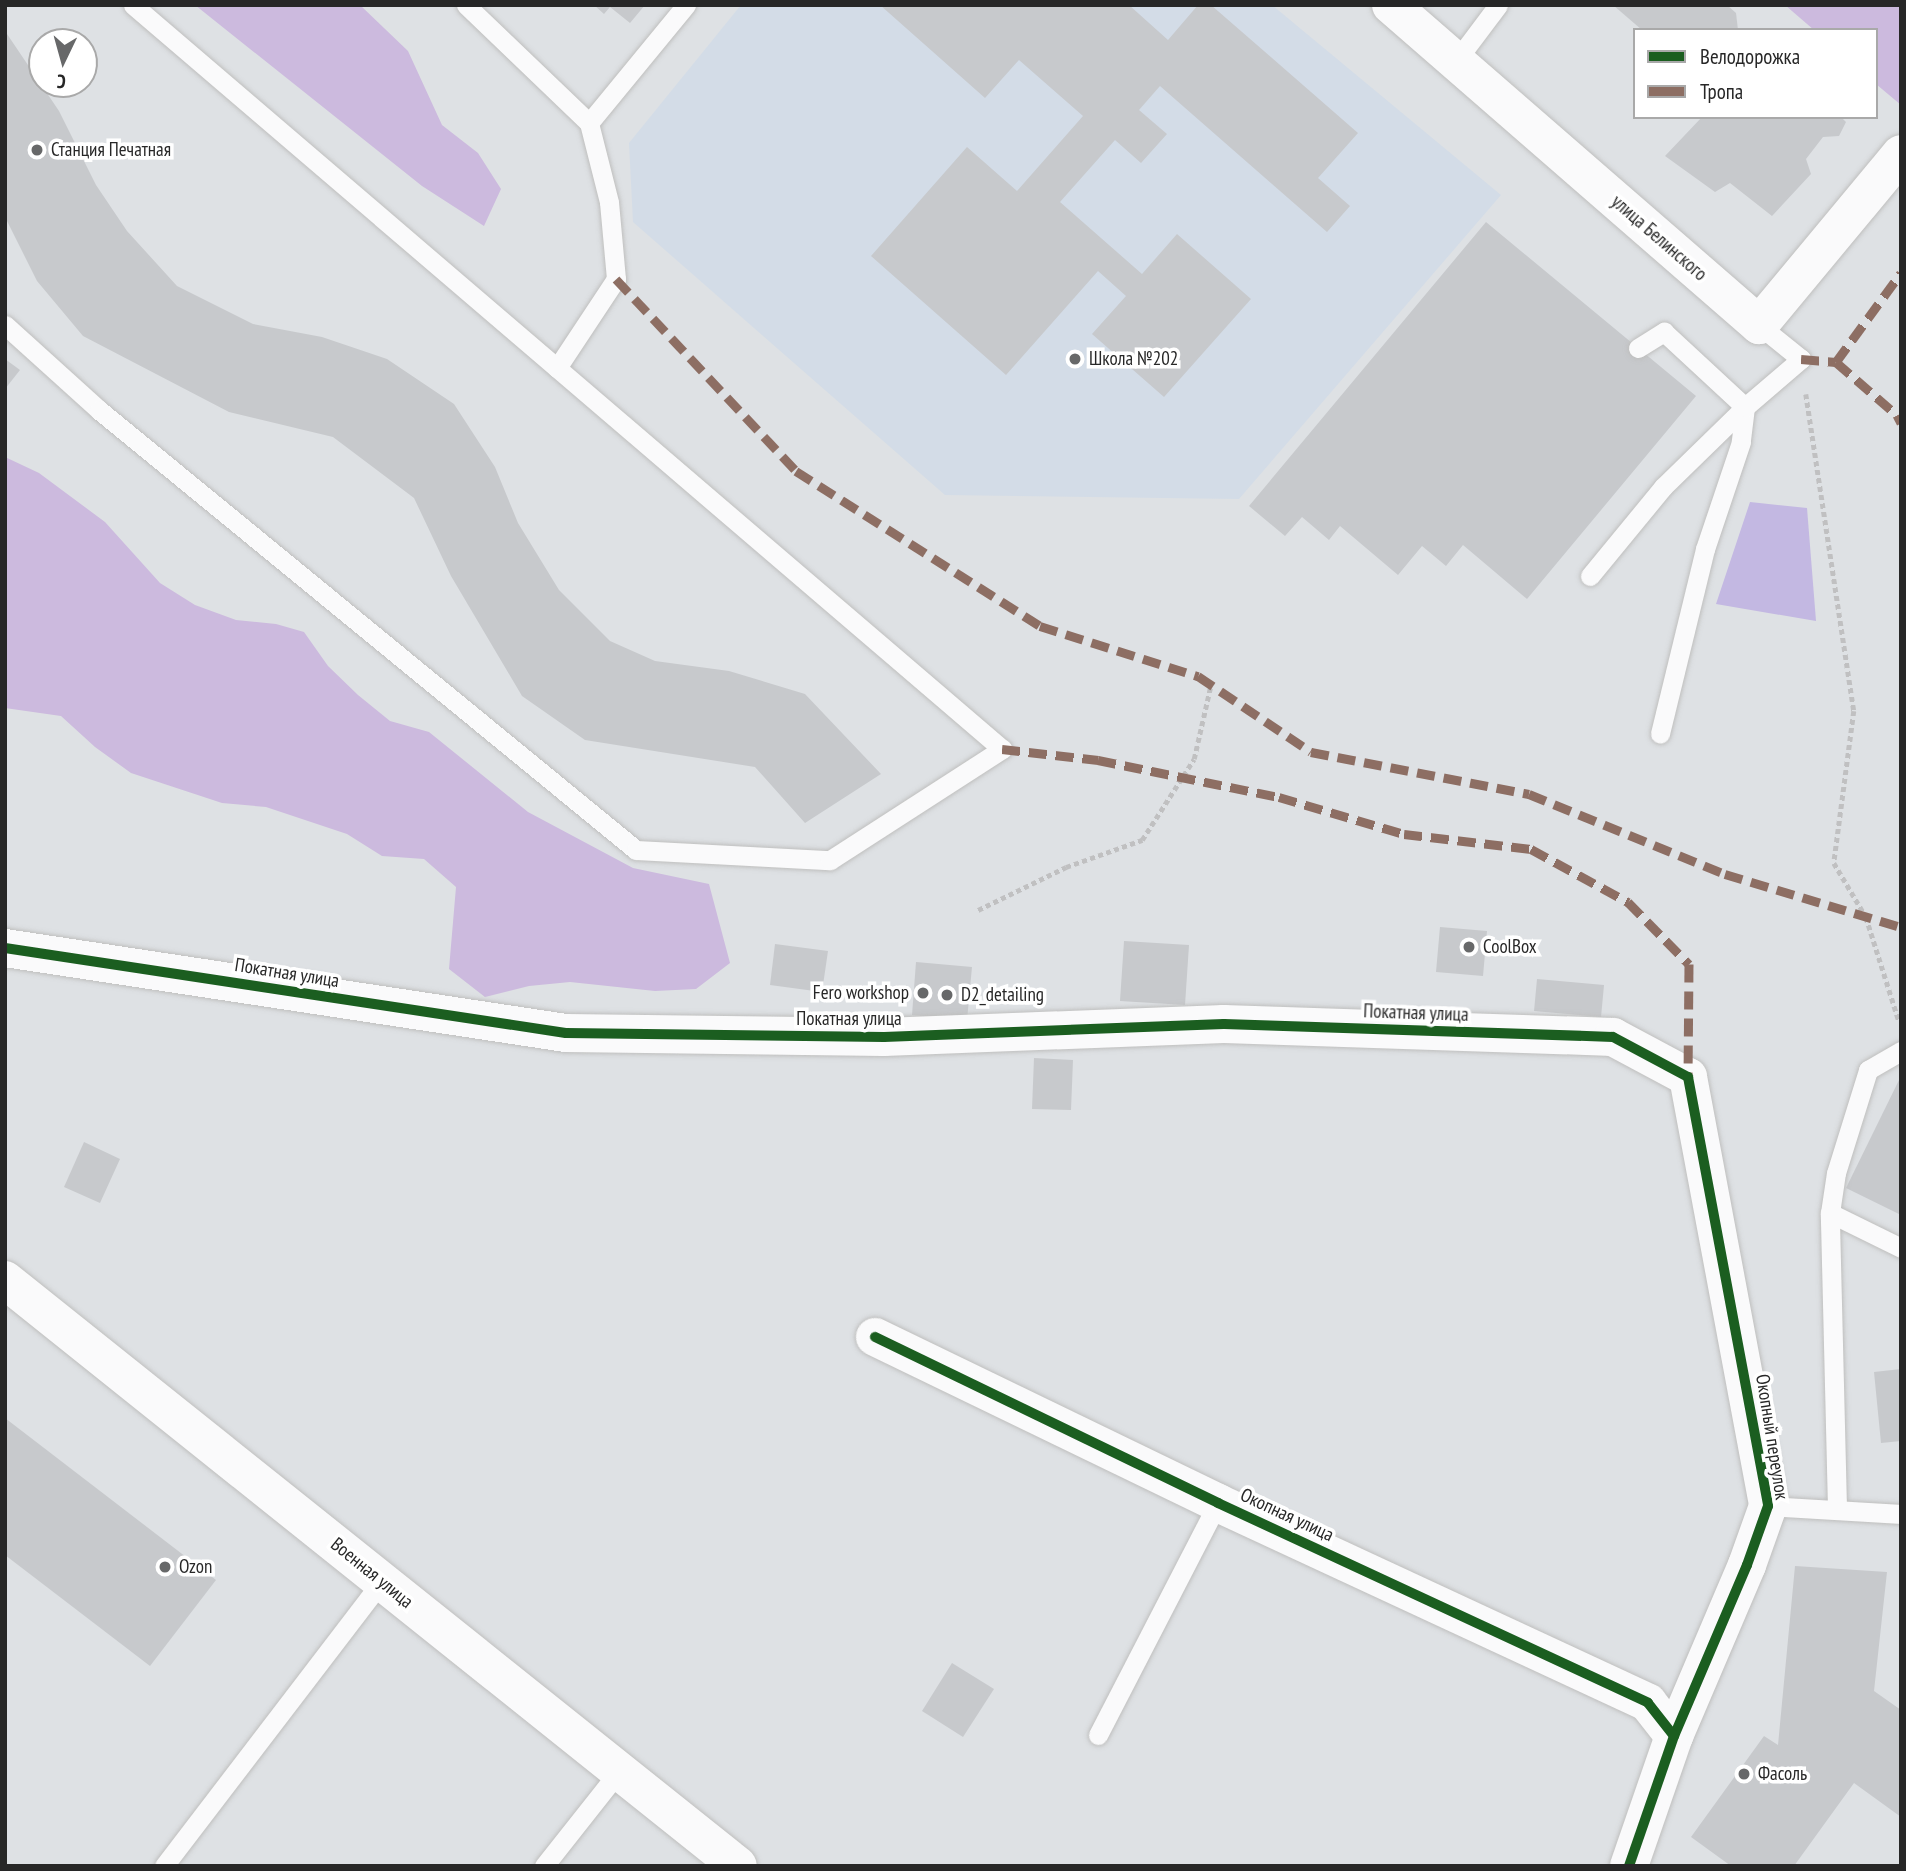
<!DOCTYPE html>
<html>
<head>
<meta charset="utf-8">
<style>
	body { margin:0 }
	#map { position:relative; width:1906px; height:1871px; overflow:hidden; background:#dee1e4; font-family:"PT Sans Narrow",sans-serif }
	div>[style] { position:absolute }
	.education>* { inset:0; background:#d3dce7 }
	.green>* { inset:0; background:#ccbade }
	.pitch>* { inset:0; background:#c3b8e2 }
	.building>* { inset:0; background:#c7c9cc }
	.path>* { height:4.5px; margin-top:-2.25px; transform-origin:0; background:repeating-linear-gradient(90deg,#c0c0c1 0 5px,transparent 0 8.5px) }
	.roads { filter:drop-shadow(0 0 2px #bfbfbe) drop-shadow(0 0 2px #bfbfbe) }
	.lane>* { height:19px; margin:-9.5px; padding:0 9.5px; transform-origin:9.5px; border-radius:9.5px; background:#fafafb }
	.street>* { height:38px; margin:-19px; padding:0 19px; transform-origin:19px; border-radius:19px; background:#fafafb }
	.secondary>* { height:38px; margin:-19px; padding:0 19px; transform-origin:19px; border-radius:19px; background:#fafafb }
	.quiet>* { height:9px; margin-top:-4.5px; transform-origin:0; background:repeating-linear-gradient(90deg,#8d6e63 0 18px,transparent 0 27px) }
	.cycleway>* { height:10px; margin:-5px; padding:0 5px; transform-origin:5px; border-radius:5px; background:#1b5e20 }
	.dots>* { width:19px; height:19px; translate:-50% -50%; box-sizing:border-box; border:4px solid #fff; border-radius:50% }
	span { translate:-50% -50%; white-space:nowrap; text-align:center; line-height:1.15; -webkit-text-stroke:7px #fff; paint-order:stroke }
	.poi-label { font-size:19px; color:#272727 }
	.left { translate:0 -50%; text-align:left }
	.right { translate:-100% -50%; text-align:right }
	.street-label { font-size:19px; color:#272727 }
	.frame { position:absolute; inset:0; border:7px solid #272727; pointer-events:none }
	.legend { position:absolute; left:1633px; top:28px; width:245px; height:91px; box-sizing:border-box; background:#fff; border:2px solid #a9a9a9; margin:0; padding:9px 12px; list-style:none; font-size:21px; color:#272727 }
	.legend li { display:flex; align-items:center; gap:14px; height:35px }
	.legend b { width:35px; border:2px solid #a9a9a9 }
	.north { position:absolute; left:28px; top:28px; width:70px; height:70px; box-sizing:border-box; background:#fff; border:2px solid #a9a9a9; border-radius:50%; rotate:185deg; font-size:19px; font-weight:700; line-height:28px; text-align:center; color:#272727 }
	.north::after { content:''; display:block; margin:auto; width:24px; height:32px; background:#676869; clip-path:polygon(50% 0,100% 100%,50% 72%,0 100%) }
</style>
</head>
<body>
<div id="map">
	<div class="education">
		<i style="clip-path:polygon(741px 5px,1272px 5px,1501px 195px,1239px 499px,945px 495px,633px 222px,629px 143px)"></i>
	</div>
	<div class="green">
		<i style="clip-path:polygon(195px 5px,360px 5px,408px 51px,442px 125px,478px 153px,501px 189px,484px 226px,422px 186px)"></i>
		<i style="clip-path:polygon(1785px 5px,1901px 5px,1901px 105px,1876px 84px,1876px 30px,1814px 30px)"></i>
		<i style="clip-path:polygon(5px 457px,39px 473px,105px 522px,160px 583px,195px 605px,236px 620px,276px 624px,304px 632px,328px 666px,358px 695px,390px 721px,429px 732px,528px 812px,633px 868px,709px 884px,730px 963px,696px 989px,655px 991px,570px 982px,529px 986px,485px 997px,449px 969px,456px 887px,424px 859px,382px 856px,347px 834px,266px 807px,222px 803px,131px 773px,95px 747px,61px 716px,5px 708px)"></i>
	</div>
	<div class="pitch">
		<i style="clip-path:polygon(1750px 502px,1807px 508px,1816px 621px,1716px 604px)"></i>
	</div>
	<div class="building">
		<i style="clip-path:polygon(594px 5px,645px 5px,630px 23px,610px 7px,604px 14px)"></i>
		<i style="clip-path:polygon(880px 5px,1129px 5px,1168px 40px,1198px 5px,1211px 5px,1358px 133px,1318px 178px,1350px 206px,1327px 232px,1160px 86px,1139px 110px,1167px 134px,1141px 163px,1115px 140px,1060px 202px,1142px 274px,1177px 234px,1251px 299px,1164px 397px,1092px 334px,1126px 296px,1098px 271px,1006px 375px,871px 256px,967px 147px,1017px 191px,1083px 116px,1019px 60px,985px 98px)"></i>
		<i style="clip-path:polygon(1613px 5px,1727px 5px,1736px 13px,1738px 30px,1642px 30px)"></i>
		<i style="clip-path:polygon(5px 31px,59px 111px,96px 185px,127px 231px,177px 286px,253px 324px,322px 337px,387px 359px,454px 404px,495px 467px,518px 523px,559px 590px,610px 641px,655px 661px,729px 671px,805px 694px,881px 774px,805px 823px,755px 767px,585px 740px,522px 696px,451px 576px,414px 498px,333px 437px,229px 412px,83px 336px,37px 281px,5px 217px)"></i>
		<i style="clip-path:polygon(1702px 117px,1841px 117px,1846px 122px,1839px 136px,1823px 137px,1806px 159px,1811px 174px,1772px 216px,1730px 183px,1715px 192px,1665px 156px)"></i>
		<i style="clip-path:polygon(1486px 222px,1696px 396px,1527px 599px,1463px 545px,1446px 566px,1422px 546px,1398px 575px,1340px 526px,1329px 540px,1302px 517px,1285px 536px,1249px 506px)"></i>
		<i style="clip-path:polygon(5px 359px,20px 370px,5px 389px)"></i>
		<i style="clip-path:polygon(1440px 927px,1487px 931px,1483px 976px,1436px 972px)"></i>
		<i style="clip-path:polygon(1124px 941px,1189px 945px,1185px 1005px,1120px 1001px)"></i>
		<i style="clip-path:polygon(775px 944px,828px 951px,822px 992px,770px 985px)"></i>
		<i style="clip-path:polygon(916px 962px,972px 967px,967px 1020px,912px 1015px)"></i>
		<i style="clip-path:polygon(1537px 979px,1604px 985px,1601px 1017px,1534px 1011px)"></i>
		<i style="clip-path:polygon(1034px 1058px,1073px 1060px,1071px 1110px,1032px 1109px)"></i>
		<i style="clip-path:polygon(1901px 1076px,1901px 1215px,1846px 1188px)"></i>
		<i style="clip-path:polygon(84px 1142px,120px 1159px,100px 1203px,64px 1187px)"></i>
		<i style="clip-path:polygon(1901px 1369px,1901px 1441px,1881px 1443px,1874px 1372px)"></i>
		<i style="clip-path:polygon(5px 1418px,216px 1580px,150px 1666px,5px 1555px)"></i>
		<i style="clip-path:polygon(1795px 1566px,1887px 1572px,1874px 1691px,1901px 1710px,1901px 1817px,1854px 1783px,1794px 1866px,1731px 1866px,1691px 1837px,1764px 1736px,1778px 1745px)"></i>
		<i style="clip-path:polygon(952px 1663px,994px 1689px,963px 1737px,922px 1711px)"></i>
	</div>
	<div class="path">
		<i style="left:1806px;top:394px;width:321px;rotate:81.4deg"></i>
		<i style="left:1854px;top:711px;width:153px;rotate:97.5deg"></i>
		<i style="left:1834px;top:863px;width:63px;rotate:59.3deg"></i>
		<i style="left:1866px;top:917px;width:109px;rotate:72.4deg"></i>
		<i style="left:978px;top:910px;width:98px;rotate:-26deg"></i>
		<i style="left:1066px;top:867px;width:81px;rotate:-19.6deg"></i>
		<i style="left:1142px;top:840px;width:96px;rotate:-57.3deg"></i>
		<i style="left:1194px;top:759px;width:77px;rotate:-77.2deg"></i>
	</div>
	<div class="roads">
		<div class="lane">
			<i style="left:466px;top:5px;width:170px;rotate:43.8deg"></i>
			<i style="left:589px;top:123px;width:153px;rotate:-50.6deg"></i>
			<i style="left:1456px;top:61px;width:70px;rotate:-53.1deg"></i>
			<i style="left:5px;top:325px;width:127px;rotate:42.1deg"></i>
			<i style="left:99px;top:410px;width:694px;rotate:39.33deg"></i>
			<i style="left:636px;top:850px;width:194px;rotate:3deg"></i>
			<i style="left:830px;top:860px;width:205px;rotate:-32.8deg"></i>
			<i style="left:1002px;top:749px;width:1144px;rotate:-139.43deg"></i>
			<i style="left:1638px;top:348px;width:31px;rotate:-32deg"></i>
			<i style="left:1664px;top:332px;width:110px;rotate:42.8deg"></i>
			<i style="left:1745px;top:407px;width:35px;rotate:97deg"></i>
			<i style="left:1741px;top:442px;width:113px;rotate:108.6deg"></i>
			<i style="left:1705px;top:549px;width:190px;rotate:103.7deg"></i>
			<i style="left:557px;top:368px;width:107px;rotate:-56.5deg"></i>
			<i style="left:616px;top:279px;width:77px;rotate:-95.2deg"></i>
			<i style="left:609px;top:202px;width:81px;rotate:-104.2deg"></i>
			<i style="left:1590px;top:576px;width:115px;rotate:-50.6deg"></i>
			<i style="left:1663px;top:487px;width:115px;rotate:-44.3deg"></i>
			<i style="left:1745px;top:407px;width:74px;rotate:-40.6deg"></i>
			<i style="left:1801px;top:359px;width:54px;rotate:-141deg"></i>
			<i style="left:1830px;top:1213px;width:79px;rotate:26.2deg"></i>
			<i style="left:1768px;top:1506px;width:133px;rotate:3.4deg"></i>
			<i style="left:1837px;top:1508px;width:295px;rotate:-91.4deg"></i>
			<i style="left:1830px;top:1213px;width:40px;rotate:-81.5deg"></i>
			<i style="left:1836px;top:1173px;width:108px;rotate:-72.7deg"></i>
			<i style="left:1868px;top:1070px;width:38px;rotate:-30deg"></i>
			<i style="left:1098px;top:1735px;width:261px;rotate:-62.7deg"></i>
			<i style="left:164px;top:1866px;width:359px;rotate:-52.6deg"></i>
			<i style="left:544px;top:1866px;width:121px;rotate:-51.7deg"></i>
		</div>
		<div class="street">
			<i style="left:1391px;top:5px;width:488px;rotate:41deg"></i>
			<i style="left:1759px;top:325px;width:222px;rotate:-50.3deg"></i>
			<i style="left:5px;top:948px;width:567px;rotate:8.62deg"></i>
			<i style="left:566px;top:1033px;width:318px;rotate:0.7deg"></i>
			<i style="left:884px;top:1037px;width:340px;rotate:-2.2deg"></i>
			<i style="left:1224px;top:1024px;width:389px;rotate:1.9deg"></i>
			<i style="left:1613px;top:1037px;width:85px;rotate:28.1deg"></i>
			<i style="left:1688px;top:1077px;width:436px;rotate:79.4deg"></i>
			<i style="left:1768px;top:1506px;width:63px;rotate:109.6deg"></i>
			<i style="left:1747px;top:1565px;width:186px;rotate:113.1deg"></i>
			<i style="left:1674px;top:1736px;width:138px;rotate:109.1deg"></i>
			<i style="left:875px;top:1337px;width:381px;rotate:25.8deg"></i>
			<i style="left:1218px;top:1503px;width:474px;rotate:24.9deg"></i>
			<i style="left:1648px;top:1703px;width:42px;rotate:51.8deg"></i>
		</div>
		<div class="secondary">
			<i style="left:5px;top:1280px;width:938px;rotate:38.64deg"></i>
		</div>
	</div>
	<div class="quiet">
		<i style="left:616px;top:279px;width:263px;rotate:46.8deg"></i>
		<i style="left:796px;top:471px;width:289px;rotate:32.4deg"></i>
		<i style="left:1040px;top:626px;width:166px;rotate:17.6deg"></i>
		<i style="left:1198px;top:676px;width:136px;rotate:33.9deg"></i>
		<i style="left:1311px;top:752px;width:222px;rotate:10.9deg"></i>
		<i style="left:1529px;top:794px;width:212px;rotate:22.2deg"></i>
		<i style="left:1725px;top:874px;width:184px;rotate:16.8deg"></i>
		<i style="left:1801px;top:359px;width:35px;rotate:5deg"></i>
		<i style="left:1836px;top:362px;width:110px;rotate:-53.9deg"></i>
		<i style="left:1836px;top:362px;width:81px;rotate:41deg"></i>
		<i style="left:1897px;top:415px;width:9px;rotate:63deg"></i>
		<i style="left:1002px;top:749px;width:97px;rotate:6.5deg"></i>
		<i style="left:1098px;top:760px;width:185px;rotate:11.6deg"></i>
		<i style="left:1279px;top:797px;width:130px;rotate:16.5deg"></i>
		<i style="left:1404px;top:834px;width:128px;rotate:6.7deg"></i>
		<i style="left:1531px;top:849px;width:111px;rotate:28.7deg"></i>
		<i style="left:1628px;top:902px;width:87px;rotate:45.5deg"></i>
		<i style="left:1689px;top:964px;width:113px;rotate:90.5deg"></i>
	</div>
	<div class="cycleway">
		<i style="left:5px;top:948px;width:567px;rotate:8.62deg"></i>
		<i style="left:566px;top:1033px;width:318px;rotate:0.7deg"></i>
		<i style="left:884px;top:1037px;width:340px;rotate:-2.2deg"></i>
		<i style="left:1224px;top:1024px;width:389px;rotate:1.9deg"></i>
		<i style="left:1613px;top:1037px;width:85px;rotate:28.1deg"></i>
		<i style="left:1688px;top:1077px;width:436px;rotate:79.4deg"></i>
		<i style="left:1768px;top:1506px;width:63px;rotate:109.6deg"></i>
		<i style="left:1747px;top:1565px;width:186px;rotate:113.1deg"></i>
		<i style="left:1674px;top:1736px;width:138px;rotate:109.1deg"></i>
		<i style="left:875px;top:1337px;width:381px;rotate:25.8deg"></i>
		<i style="left:1218px;top:1503px;width:474px;rotate:24.9deg"></i>
		<i style="left:1648px;top:1703px;width:42px;rotate:51.8deg"></i>
	</div>
	<div class="dots">
		<i style="left:37px;top:150px;background:#676869"></i>
		<i style="left:1075px;top:359px;background:#676869"></i>
		<i style="left:1469px;top:947px;background:#676869"></i>
		<i style="left:923px;top:993px;background:#676869"></i>
		<i style="left:947px;top:995px;background:#676869"></i>
		<i style="left:165px;top:1567px;background:#676869"></i>
		<i style="left:1744px;top:1774px;background:#676869"></i>
	</div>
	<div class="poi-label">
		<span class="left" style="left:51px;top:150px">Станция Печатная</span>
		<span class="left" style="left:1089px;top:359px">Школа №202</span>
		<span class="left" style="left:1483px;top:947px">CoolBox</span>
		<span class="right" style="left:909px;top:993px">Fero workshop</span>
		<span class="left" style="left:961px;top:995px">D2_detailing</span>
		<span class="left" style="left:179px;top:1567px">Ozon</span>
		<span class="left" style="left:1758px;top:1774px">Фасоль</span>
	</div>
	<div class="street-label">
		<span style="left:1659px;top:238px;rotate:41deg">улица Белинского</span>
		<span style="left:287px;top:973px;rotate:9deg">Покатная улица</span>
		<span style="left:1416px;top:1013px;rotate:2deg">Покатная улица</span>
		<span style="left:849px;top:1019px">Покатная улица</span>
		<span style="left:1772px;top:1437px;rotate:81deg">Окопный переулок</span>
		<span style="left:1287px;top:1515px;rotate:25deg">Окопная улица</span>
		<span style="left:372px;top:1573px;rotate:39deg">Военная улица</span>
	</div>
	<div class="frame"></div>
	<ul class="legend">
	<li><b style="height:9px;background:#1b5e20"></b>Велодорожка</li>
	<li><b style="height:9px;background:#8d6e63"></b>Тропа</li>
	</ul>
	<div class="north">С</div>
</div>
</body>
</html>
